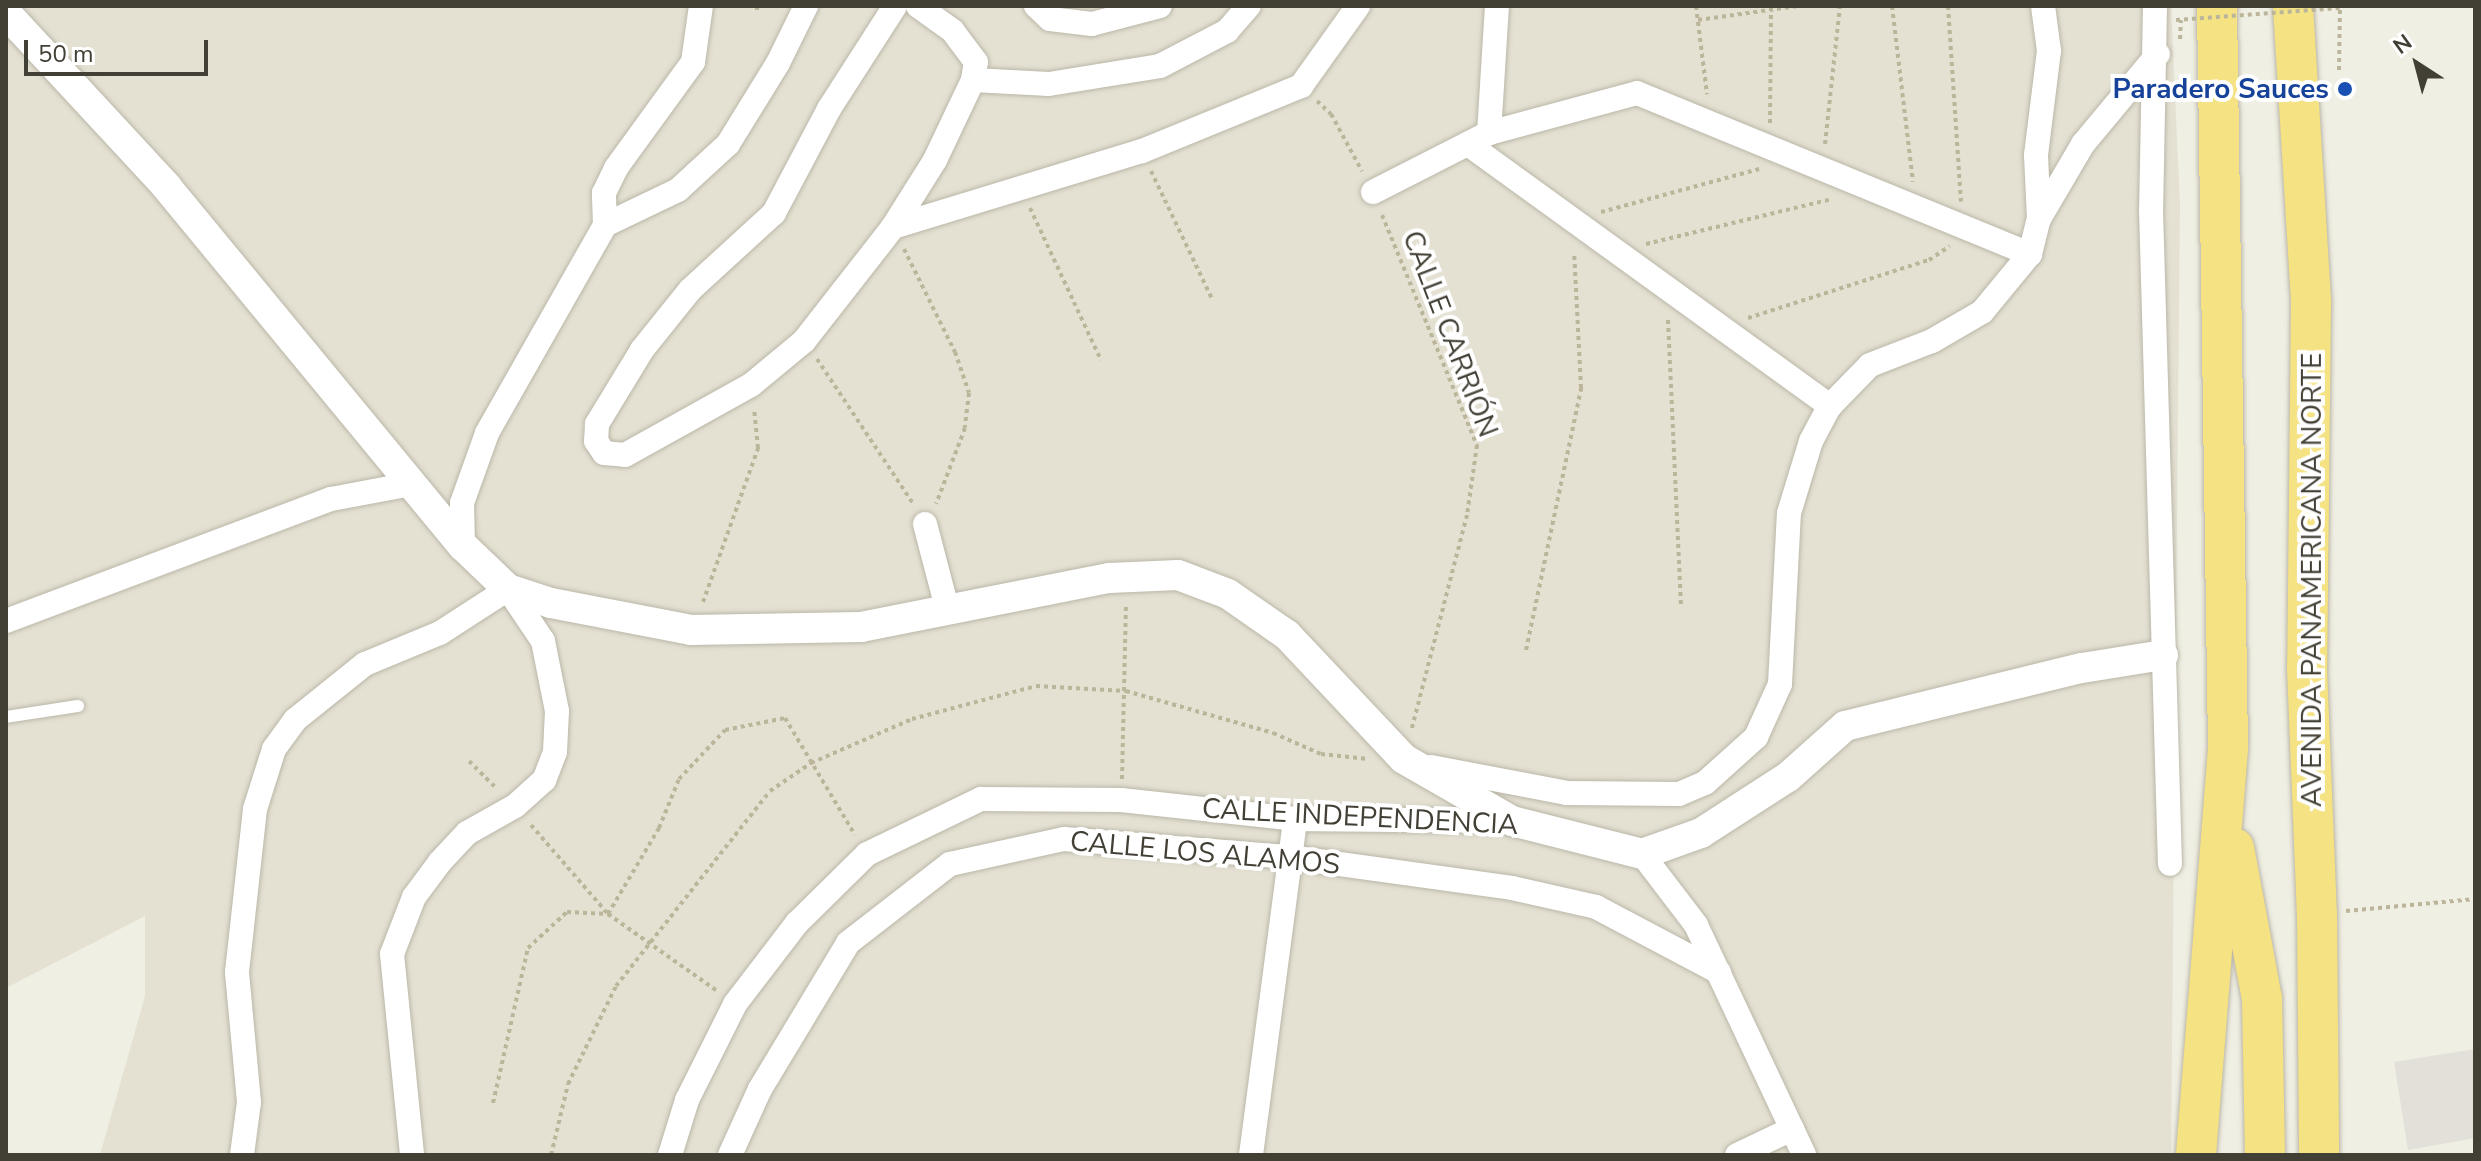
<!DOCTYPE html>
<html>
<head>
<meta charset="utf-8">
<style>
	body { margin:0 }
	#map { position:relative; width:2481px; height:1161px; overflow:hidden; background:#f0efe4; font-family:"Nunito Sans",sans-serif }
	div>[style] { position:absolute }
	.residential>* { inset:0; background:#e4e1d3 }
	.industrial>* { inset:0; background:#e2e0d9 }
	.path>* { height:4px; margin-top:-2px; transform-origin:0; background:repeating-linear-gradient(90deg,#bbb59a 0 4px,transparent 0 8px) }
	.roads { filter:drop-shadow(0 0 2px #bbb7a8) drop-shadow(0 0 2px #bbb7a8) }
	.service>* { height:12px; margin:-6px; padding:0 6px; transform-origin:6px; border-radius:6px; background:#fff }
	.minor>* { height:24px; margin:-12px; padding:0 12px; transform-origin:12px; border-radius:12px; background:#fff }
	.tertiary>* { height:30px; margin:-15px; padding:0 15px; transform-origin:15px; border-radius:15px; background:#fff }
	.trunk>* { height:40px; margin:-20px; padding:0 20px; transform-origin:20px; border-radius:20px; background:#f4e283 }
	.path-bridge>* { height:4px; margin-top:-2px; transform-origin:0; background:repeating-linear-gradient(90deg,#bbb59a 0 4px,transparent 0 8px) }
	.dots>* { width:22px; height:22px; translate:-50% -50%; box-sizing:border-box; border:4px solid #fff; border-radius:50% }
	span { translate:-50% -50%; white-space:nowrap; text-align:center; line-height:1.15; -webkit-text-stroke:8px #fff; paint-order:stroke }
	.transit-label { font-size:28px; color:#164399; font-weight:700 }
	.right { translate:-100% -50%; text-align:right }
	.street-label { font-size:28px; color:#423f35 }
	.frame { position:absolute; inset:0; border:8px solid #423f35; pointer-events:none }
	.north { position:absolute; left:2377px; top:24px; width:80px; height:80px; -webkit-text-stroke:6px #fff; paint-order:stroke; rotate:324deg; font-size:22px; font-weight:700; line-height:32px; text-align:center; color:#423f35 }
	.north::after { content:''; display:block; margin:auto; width:28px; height:36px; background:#423f35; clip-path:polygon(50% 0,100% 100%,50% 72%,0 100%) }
	.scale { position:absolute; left:24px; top:40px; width:184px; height:36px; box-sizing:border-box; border:4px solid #423f35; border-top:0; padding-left:10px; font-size:24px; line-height:28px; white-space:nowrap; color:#423f35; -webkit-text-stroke:6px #fff; paint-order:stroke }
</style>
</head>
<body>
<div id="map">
	<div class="residential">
		<i style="clip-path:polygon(6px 6px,2171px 6px,2180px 205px,2171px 1155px,100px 1155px,145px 996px,145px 916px,6px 988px)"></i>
	</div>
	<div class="industrial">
		<i style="clip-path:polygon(2475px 1049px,2475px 1138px,2408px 1150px,2394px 1062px)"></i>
	</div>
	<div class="path">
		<i style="left:1696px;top:6px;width:89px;rotate:82.9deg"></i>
		<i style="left:1892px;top:6px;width:177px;rotate:83.2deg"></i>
		<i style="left:1948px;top:6px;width:196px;rotate:86.2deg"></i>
		<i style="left:757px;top:10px;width:4px;rotate:-90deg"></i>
		<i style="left:1698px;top:20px;width:101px;rotate:-8deg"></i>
		<i style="left:2180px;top:39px;width:19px;rotate:-87deg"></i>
		<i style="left:2339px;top:70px;width:62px;rotate:-89.1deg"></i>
		<i style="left:1317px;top:101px;width:19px;rotate:43deg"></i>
		<i style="left:1331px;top:114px;width:65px;rotate:61.5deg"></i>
		<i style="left:1770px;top:123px;width:117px;rotate:-89.5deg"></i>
		<i style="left:1825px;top:144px;width:139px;rotate:-83.8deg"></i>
		<i style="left:1151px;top:171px;width:142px;rotate:64.5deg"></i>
		<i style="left:1030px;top:208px;width:168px;rotate:65deg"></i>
		<i style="left:1601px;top:212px;width:164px;rotate:-15.2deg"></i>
		<i style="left:1382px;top:215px;width:249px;rotate:67.6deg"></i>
		<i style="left:1477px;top:445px;width:71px;rotate:98.1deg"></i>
		<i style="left:1467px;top:515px;width:220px;rotate:104.5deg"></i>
		<i style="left:1646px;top:244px;width:191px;rotate:-13.6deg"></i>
		<i style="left:904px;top:249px;width:115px;rotate:63.7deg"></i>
		<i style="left:955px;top:352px;width:43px;rotate:71.1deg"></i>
		<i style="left:969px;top:393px;width:35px;rotate:97deg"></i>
		<i style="left:965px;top:428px;width:81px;rotate:110.9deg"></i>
		<i style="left:1748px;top:318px;width:190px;rotate:-17.8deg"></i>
		<i style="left:1929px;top:260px;width:25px;rotate:-34deg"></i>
		<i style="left:1668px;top:320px;width:285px;rotate:87.4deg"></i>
		<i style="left:817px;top:359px;width:175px;rotate:56.4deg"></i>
		<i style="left:703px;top:602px;width:164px;rotate:-70.3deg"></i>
		<i style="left:758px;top:448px;width:40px;rotate:-95.7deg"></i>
		<i style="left:1526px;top:650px;width:268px;rotate:-78.1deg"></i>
		<i style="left:1581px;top:388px;width:136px;rotate:-92.9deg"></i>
		<i style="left:469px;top:761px;width:40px;rotate:45deg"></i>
		<i style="left:1122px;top:779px;width:175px;rotate:-88.7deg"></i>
		<i style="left:531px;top:825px;width:118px;rotate:49.1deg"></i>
		<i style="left:608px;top:914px;width:133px;rotate:35.2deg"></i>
		<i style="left:2346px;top:911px;width:130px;rotate:-5.3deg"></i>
		<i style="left:493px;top:1103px;width:159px;rotate:-77.3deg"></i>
		<i style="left:528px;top:948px;width:53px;rotate:-42.7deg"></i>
		<i style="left:567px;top:912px;width:41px;rotate:2.8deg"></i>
		<i style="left:608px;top:914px;width:100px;rotate:-59.3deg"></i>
		<i style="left:659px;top:828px;width:53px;rotate:-67.8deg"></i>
		<i style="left:679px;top:779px;width:67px;rotate:-46.8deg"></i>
		<i style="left:725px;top:730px;width:61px;rotate:-11.3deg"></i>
		<i style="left:785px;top:718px;width:136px;rotate:59.1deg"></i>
		<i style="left:551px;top:1155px;width:73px;rotate:-76.5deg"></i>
		<i style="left:568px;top:1084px;width:109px;rotate:-63.9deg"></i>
		<i style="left:616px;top:986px;width:248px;rotate:-51.7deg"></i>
		<i style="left:770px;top:791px;width:50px;rotate:-34.3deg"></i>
		<i style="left:811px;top:763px;width:110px;rotate:-23.5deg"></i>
		<i style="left:912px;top:719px;width:128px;rotate:-14.9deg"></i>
		<i style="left:1036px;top:686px;width:90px;rotate:3.2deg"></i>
		<i style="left:1126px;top:691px;width:153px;rotate:15.9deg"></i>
		<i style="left:1273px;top:733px;width:52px;rotate:23.6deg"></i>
		<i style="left:1321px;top:754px;width:47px;rotate:6.1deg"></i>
	</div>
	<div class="roads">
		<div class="service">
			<i style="left:6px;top:717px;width:73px;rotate:-8.7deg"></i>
		</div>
		<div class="minor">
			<i style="left:895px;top:6px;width:122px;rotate:122.7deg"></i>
			<i style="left:829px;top:109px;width:118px;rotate:117.9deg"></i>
			<i style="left:774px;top:213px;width:114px;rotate:137.5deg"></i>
			<i style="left:690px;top:290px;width:77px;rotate:128.7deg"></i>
			<i style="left:642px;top:350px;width:87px;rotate:121.3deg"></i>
			<i style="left:597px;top:424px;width:17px;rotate:93deg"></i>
			<i style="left:596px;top:441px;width:14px;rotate:56deg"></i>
			<i style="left:604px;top:453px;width:21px;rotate:5deg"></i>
			<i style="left:625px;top:455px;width:144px;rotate:-29.1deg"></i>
			<i style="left:751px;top:385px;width:69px;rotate:-39.7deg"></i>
			<i style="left:804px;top:341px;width:145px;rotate:-52deg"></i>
			<i style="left:893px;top:227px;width:79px;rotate:-57.9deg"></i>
			<i style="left:935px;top:160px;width:89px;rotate:-64.6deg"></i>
			<i style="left:973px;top:80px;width:18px;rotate:-81deg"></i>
			<i style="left:976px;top:62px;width:39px;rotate:-127deg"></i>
			<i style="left:953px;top:31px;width:43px;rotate:-144.5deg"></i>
			<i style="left:1036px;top:6px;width:19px;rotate:43deg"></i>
			<i style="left:1050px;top:19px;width:42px;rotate:6.8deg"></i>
			<i style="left:1092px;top:24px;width:70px;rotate:-14.8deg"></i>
			<i style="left:2155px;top:6px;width:204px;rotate:91.1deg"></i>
			<i style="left:2151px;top:210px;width:654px;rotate:88.34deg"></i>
			<i style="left:973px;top:80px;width:76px;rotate:3deg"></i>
			<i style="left:1049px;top:84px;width:112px;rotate:-9.2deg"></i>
			<i style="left:1160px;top:66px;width:76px;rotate:-27.6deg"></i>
			<i style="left:1227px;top:31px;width:33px;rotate:-49deg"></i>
			<i style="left:1489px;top:133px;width:127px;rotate:-86.4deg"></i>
			<i style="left:1468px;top:144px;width:447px;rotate:35.9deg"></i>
			<i style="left:1373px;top:192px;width:130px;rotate:-27deg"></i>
			<i style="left:1489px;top:133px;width:153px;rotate:-15.1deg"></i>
			<i style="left:1637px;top:93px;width:425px;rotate:22.3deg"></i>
			<i style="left:2039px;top:219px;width:64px;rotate:-92.7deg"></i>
			<i style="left:2036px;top:155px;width:105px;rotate:-82.9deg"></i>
			<i style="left:2049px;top:51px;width:45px;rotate:-97.6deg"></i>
			<i style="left:605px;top:225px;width:32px;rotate:-92deg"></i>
			<i style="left:604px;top:193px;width:28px;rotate:-64deg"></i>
			<i style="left:616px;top:168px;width:131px;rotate:-54deg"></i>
			<i style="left:693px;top:62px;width:57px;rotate:-81.9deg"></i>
			<i style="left:893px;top:227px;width:260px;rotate:-17deg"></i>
			<i style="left:1142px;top:151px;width:172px;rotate:-22.2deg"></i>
			<i style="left:1301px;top:86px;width:98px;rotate:-54.5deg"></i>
			<i style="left:925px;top:524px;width:87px;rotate:75.3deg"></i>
			<i style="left:463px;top:546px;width:43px;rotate:-91.3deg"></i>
			<i style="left:462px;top:503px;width:74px;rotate:-70.3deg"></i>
			<i style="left:487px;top:433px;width:239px;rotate:-60.4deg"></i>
			<i style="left:605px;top:225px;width:81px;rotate:-25.6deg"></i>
			<i style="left:678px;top:190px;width:68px;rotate:-42.6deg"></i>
			<i style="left:728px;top:144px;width:95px;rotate:-58.3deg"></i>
			<i style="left:778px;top:63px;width:64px;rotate:-63.8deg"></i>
			<i style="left:6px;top:621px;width:347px;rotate:-20.6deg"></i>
			<i style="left:331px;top:499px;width:81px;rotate:-10.6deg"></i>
			<i style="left:1431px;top:767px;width:138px;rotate:10.8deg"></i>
			<i style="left:1567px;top:793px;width:112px;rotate:0.5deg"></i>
			<i style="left:1679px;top:794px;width:28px;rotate:-23deg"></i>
			<i style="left:1705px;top:783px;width:69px;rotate:-42deg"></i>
			<i style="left:1756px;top:737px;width:58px;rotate:-65.6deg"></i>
			<i style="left:1780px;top:684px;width:171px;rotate:-87deg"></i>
			<i style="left:1789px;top:513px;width:75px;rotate:-73deg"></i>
			<i style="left:1811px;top:441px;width:40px;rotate:-62deg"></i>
			<i style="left:1830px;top:406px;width:57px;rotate:-45.7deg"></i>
			<i style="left:1870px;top:365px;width:66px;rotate:-21.2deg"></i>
			<i style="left:1932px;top:341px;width:58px;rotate:-30.1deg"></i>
			<i style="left:1982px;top:312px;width:75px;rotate:-50.4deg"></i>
			<i style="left:2030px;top:254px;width:36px;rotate:-76deg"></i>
			<i style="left:2039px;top:219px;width:87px;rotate:-59.6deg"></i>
			<i style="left:2083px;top:144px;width:117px;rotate:-50.2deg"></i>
			<i style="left:1642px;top:854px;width:89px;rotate:52.7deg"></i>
			<i style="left:1696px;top:925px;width:254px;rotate:64.8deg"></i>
			<i style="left:242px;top:1155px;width:53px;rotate:-82.5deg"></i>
			<i style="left:249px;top:1102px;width:131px;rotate:-95.3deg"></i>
			<i style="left:237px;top:972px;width:164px;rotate:-83.7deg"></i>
			<i style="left:255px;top:809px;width:63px;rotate:-72.4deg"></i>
			<i style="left:274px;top:749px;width:36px;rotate:-54deg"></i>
			<i style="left:295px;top:720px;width:90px;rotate:-38.7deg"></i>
			<i style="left:365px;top:664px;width:81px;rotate:-22.5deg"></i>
			<i style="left:440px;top:633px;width:81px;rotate:-32.9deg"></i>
			<i style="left:508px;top:589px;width:63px;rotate:56.1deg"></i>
			<i style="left:543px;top:641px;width:71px;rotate:78.7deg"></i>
			<i style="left:557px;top:711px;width:41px;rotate:92.8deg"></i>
			<i style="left:555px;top:752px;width:30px;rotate:111deg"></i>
			<i style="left:544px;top:780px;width:39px;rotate:138deg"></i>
			<i style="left:515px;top:806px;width:55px;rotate:150.6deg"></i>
			<i style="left:467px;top:833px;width:40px;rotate:133deg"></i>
			<i style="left:440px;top:862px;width:44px;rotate:126.6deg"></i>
			<i style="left:414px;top:897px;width:61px;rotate:111.1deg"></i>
			<i style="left:392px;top:954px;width:202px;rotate:84.3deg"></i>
			<i style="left:670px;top:1155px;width:58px;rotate:-72.8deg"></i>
			<i style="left:687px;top:1100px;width:107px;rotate:-63.4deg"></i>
			<i style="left:735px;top:1004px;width:102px;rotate:-52.6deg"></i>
			<i style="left:797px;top:923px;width:98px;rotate:-44.6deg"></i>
			<i style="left:867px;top:854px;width:127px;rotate:-25.8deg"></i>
			<i style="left:981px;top:799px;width:140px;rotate:0.4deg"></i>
			<i style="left:1121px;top:800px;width:175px;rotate:6.2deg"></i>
			<i style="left:1295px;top:819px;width:217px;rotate:0.5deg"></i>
			<i style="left:730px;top:1155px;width:72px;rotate:-65.6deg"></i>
			<i style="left:760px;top:1089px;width:170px;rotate:-58.9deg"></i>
			<i style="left:848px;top:943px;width:129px;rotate:-37.8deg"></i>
			<i style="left:950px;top:864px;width:117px;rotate:-12.4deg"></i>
			<i style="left:1064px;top:839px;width:226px;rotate:4.6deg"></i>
			<i style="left:1289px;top:857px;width:225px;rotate:7.9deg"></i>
			<i style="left:1512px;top:888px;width:86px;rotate:12.7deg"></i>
			<i style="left:1596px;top:907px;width:139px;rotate:27.9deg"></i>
			<i style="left:1251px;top:1155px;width:339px;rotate:-82.5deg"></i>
			<i style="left:1737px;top:1155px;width:61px;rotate:-25.3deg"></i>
		</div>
		<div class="tertiary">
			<i style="left:6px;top:13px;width:236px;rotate:47.2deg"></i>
			<i style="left:166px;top:186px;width:467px;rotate:50.5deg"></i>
			<i style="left:463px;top:546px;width:62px;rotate:43.7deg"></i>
			<i style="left:508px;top:589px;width:45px;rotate:18deg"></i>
			<i style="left:551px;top:603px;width:143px;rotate:10.9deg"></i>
			<i style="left:691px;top:630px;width:170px;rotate:-1deg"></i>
			<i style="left:861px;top:627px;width:253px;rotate:-11.2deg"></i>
			<i style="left:1109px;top:578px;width:69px;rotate:-2.5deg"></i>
			<i style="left:1178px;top:575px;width:53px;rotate:20.8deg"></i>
			<i style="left:1228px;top:594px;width:72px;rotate:34.8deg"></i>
			<i style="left:1287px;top:635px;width:170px;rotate:46.7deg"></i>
			<i style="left:1404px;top:759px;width:125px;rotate:29.9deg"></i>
			<i style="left:1512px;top:821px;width:134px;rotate:14.2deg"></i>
			<i style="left:1642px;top:854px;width:63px;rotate:-19.6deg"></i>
			<i style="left:1701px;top:833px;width:103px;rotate:-32.8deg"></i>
			<i style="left:1788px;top:777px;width:76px;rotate:-41.8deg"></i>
			<i style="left:1845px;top:726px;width:244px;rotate:-13.8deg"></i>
			<i style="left:2082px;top:668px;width:82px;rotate:-9.1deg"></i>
		</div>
		<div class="trunk">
			<i style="left:2293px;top:6px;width:298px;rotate:86.5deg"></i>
			<i style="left:2311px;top:303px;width:365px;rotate:90.6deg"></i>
			<i style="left:2307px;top:668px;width:246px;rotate:87.7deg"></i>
			<i style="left:2317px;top:914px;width:241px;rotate:89.5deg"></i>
			<i style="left:2234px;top:848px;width:154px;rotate:79.5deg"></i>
			<i style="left:2262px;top:999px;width:156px;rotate:88.9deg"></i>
			<i style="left:2196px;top:1155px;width:409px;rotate:-85.5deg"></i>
			<i style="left:2228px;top:747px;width:741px;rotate:-90.85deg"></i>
		</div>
	</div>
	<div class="path-bridge">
		<i style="left:2176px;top:20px;width:164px;rotate:-4.2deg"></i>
	</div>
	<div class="dots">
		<i style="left:2345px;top:89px;background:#1a4fb4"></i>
	</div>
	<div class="transit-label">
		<span class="right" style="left:2329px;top:89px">Paradero Sauces</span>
	</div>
	<div class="street-label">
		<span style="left:1450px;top:334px;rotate:69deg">CALLE CARRIÓN</span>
		<span style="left:2312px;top:580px;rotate:-90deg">AVENIDA PANAMERICANA NORTE</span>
		<span style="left:1360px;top:817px;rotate:3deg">CALLE INDEPENDENCIA</span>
		<span style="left:1205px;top:853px;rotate:5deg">CALLE LOS ALAMOS</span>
	</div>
	<div class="frame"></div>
	<div class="north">N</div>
	<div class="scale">50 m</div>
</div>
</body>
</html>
